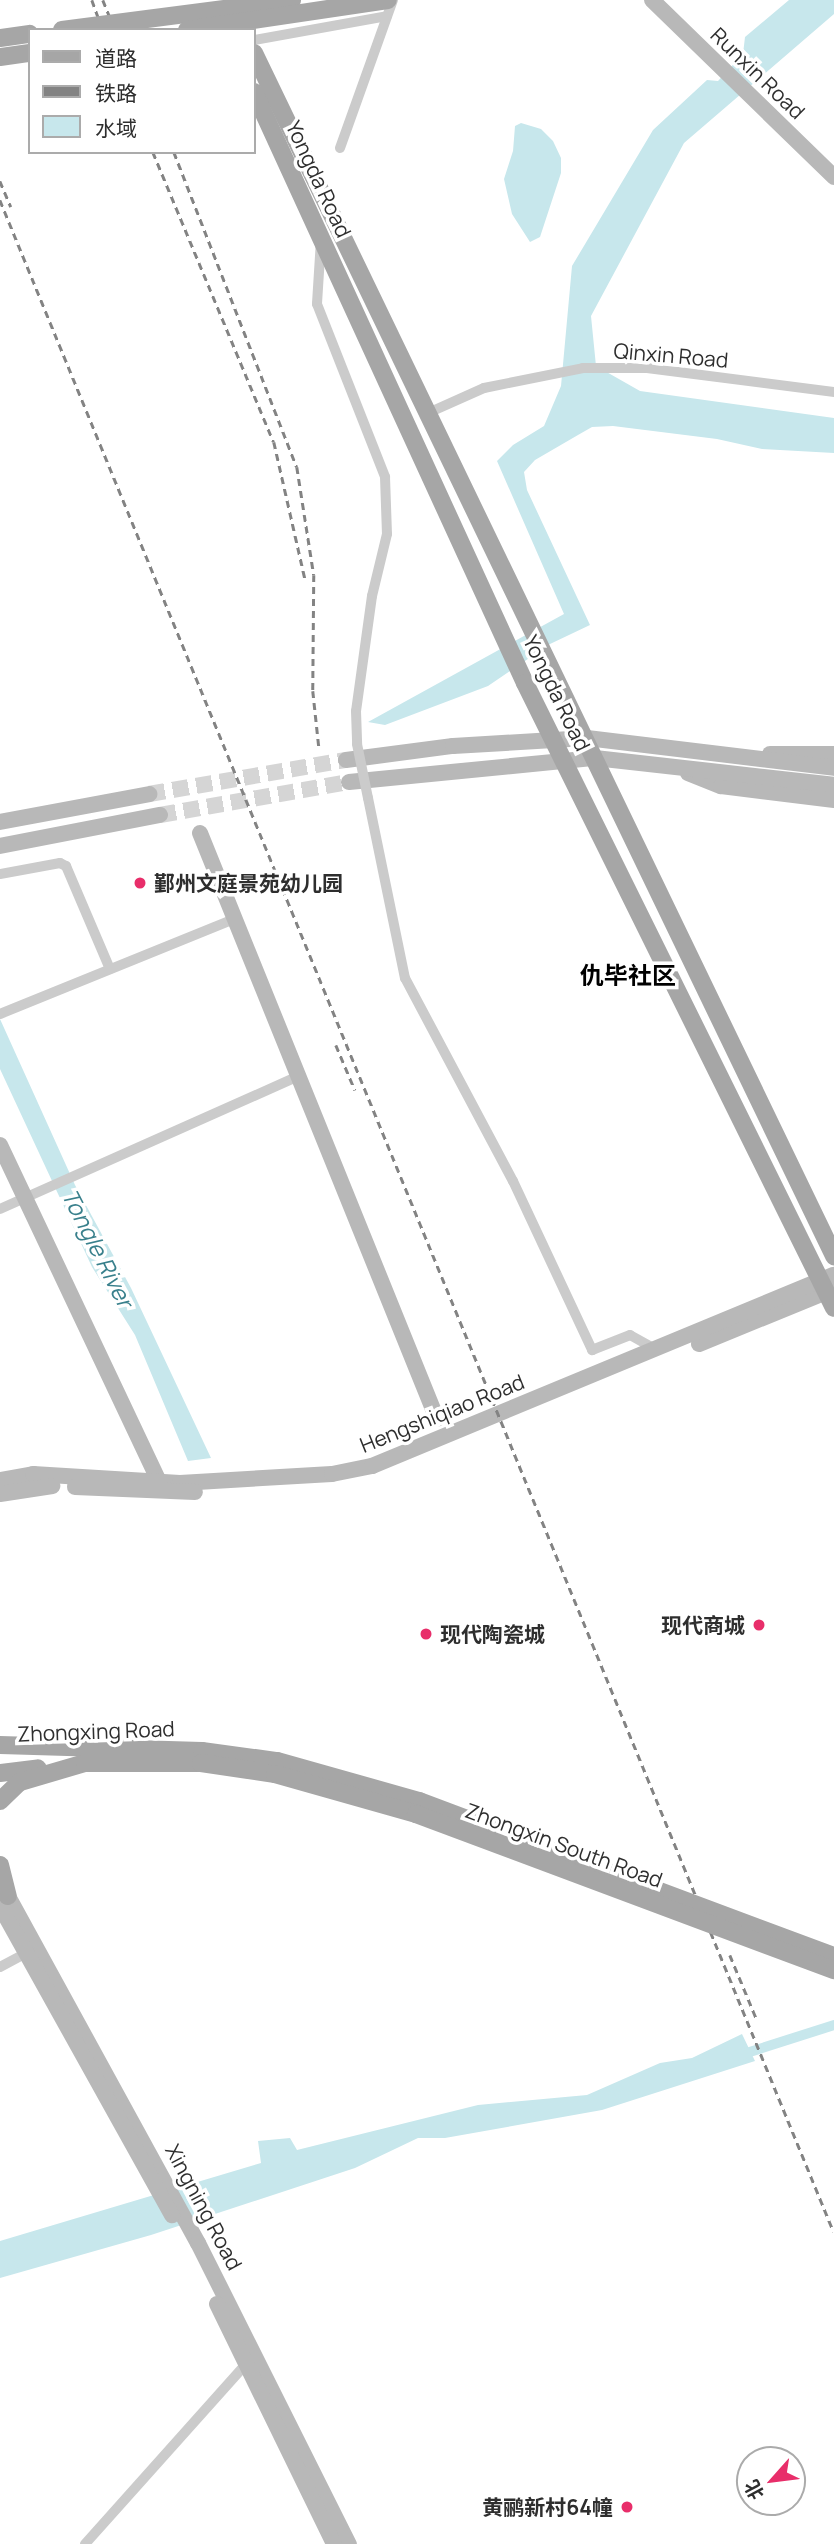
<!DOCTYPE html>
<html>
<head>
<meta charset="utf-8">
<style>
	body { margin:0 }
	#map { position:relative; width:834px; height:2544px; overflow:hidden; background:#fff; font-family:Manrope,"Noto Sans SC",sans-serif }
	div>[style] { position:absolute }
	.water>* { inset:0; background:#c7e7ec }
	.canal>* { height:10px; margin:-5px; padding:0 5px; transform-origin:5px; border-radius:5px; background:#c7e7ec }
	.secondary-tunnel>* { height:16px; margin-top:-8px; transform-origin:0; background:repeating-linear-gradient(90deg,#d5d5d5 0 16px,transparent 0 24px) }
	.street>* { height:10px; margin:-5px; padding:0 5px; transform-origin:5px; border-radius:5px; background:#cbcbcb }
	.secondary>* { height:16px; margin:-8px; padding:0 8px; transform-origin:8px; border-radius:8px; background:#b8b8b8 }
	.primary>* { height:18px; margin:-9px; padding:0 9px; transform-origin:9px; border-radius:9px; background:#a6a6a6 }
	.rail>* { height:2.5px; margin-top:-1.25px; transform-origin:0; background:repeating-linear-gradient(90deg,#838383 0 7px,transparent 0 12px) }
	.street-bridge>* { height:10px; margin:-5px; padding:0 5px; transform-origin:5px; border-radius:5px; background:#cbcbcb }
	.primary-bridge>* { height:18px; margin:-9px; padding:0 9px; transform-origin:9px; border-radius:9px; background:#a6a6a6 }
	.dots>* { width:19px; height:19px; translate:-50% -50%; box-sizing:border-box; border:4px solid #fff; border-radius:50% }
	span { translate:-50% -50%; white-space:nowrap; text-align:center; line-height:1.15; -webkit-text-stroke:7px #fff; paint-order:stroke }
	.street-label { font-size:21px; color:#2e2e2e }
	.poi-label { font-size:21px; color:#2e2e2e; font-weight:700 }
	.left { translate:0 -50%; text-align:left }
	.right { translate:-100% -50%; text-align:right }
	.water-label { font-size:23px; color:#39808c; font-style:italic }
	.quarter-label { font-size:24px; color:#000; font-weight:700 }
	.legend { position:absolute; left:28px; top:28px; width:228px; height:126px; box-sizing:border-box; background:#fff; border:2px solid #ababab; margin:0; padding:9px 12px; list-style:none; font-size:21px; color:#2e2e2e }
	.legend li { display:flex; align-items:center; gap:14px; height:35px }
	.legend b { width:35px; border:2px solid #ababab }
	.north { position:absolute; left:736px; top:2446px; width:70px; height:70px; box-sizing:border-box; background:#fff; border:2px solid #ababab; border-radius:50%; rotate:242deg; font-size:19px; font-weight:700; line-height:28px; text-align:center; color:#2e2e2e }
	.north::after { content:''; display:block; margin:auto; width:24px; height:32px; background:#e82e6a; clip-path:polygon(50% 0,100% 100%,50% 72%,0 100%) }
</style>
</head>
<body>
<div id="map">
	<div class="water">
		<i style="clip-path:polygon(789px 0,834px 0,834px 14px,684px 143px,591px 316px,596px 366px,640px 391px,834px 418px,834px 453px,762px 449px,717px 439px,613px 426px,592px 427px,578px 435px,535px 460px,524px 472px,527px 490px,590px 625px,550px 644px,488px 686px,385px 725px,368px 722px,564px 614px,497px 461px,513px 445px,544px 426px,561px 386px,572px 266px,653px 130px,707px 80px,718px 81px,743px 54px,745px 37px)"></i>
		<i style="clip-path:polygon(521px 123px,541px 129px,553px 141px,561px 158px,561px 173px,540px 237px,530px 242px,512px 214px,504px 179px,513px 151px,515px 126px)"></i>
		<i style="clip-path:polygon(0 1019px,75px 1185px,131px 1288px,211px 1458px,188px 1461px,135px 1335px,92px 1267px,0 1069px)"></i>
		<i style="clip-path:polygon(742px 2034px,755px 2061px,602px 2110px,445px 2138px,418px 2138px,355px 2168px,151px 2235px,0 2278px,0 2241px,261px 2163px,258px 2141px,290px 2138px,297px 2150px,478px 2105px,587px 2095px,660px 2063px,692px 2058px)"></i>
	</div>
	<div class="canal">
		<i style="left:737px;top:2056px;width:102px;rotate:-17.7deg"></i>
	</div>
	<div class="secondary-tunnel">
		<i style="left:149px;top:794px;width:200px;rotate:-9.8deg"></i>
		<i style="left:160px;top:815px;width:192px;rotate:-9.9deg"></i>
	</div>
	<div class="street">
		<i style="left:254px;top:40px;width:135px;rotate:-10.2deg"></i>
		<i style="left:340px;top:148px;width:157px;rotate:-70.3deg"></i>
		<i style="left:321px;top:240px;width:64px;rotate:93.6deg"></i>
		<i style="left:317px;top:304px;width:186px;rotate:68.5deg"></i>
		<i style="left:385px;top:477px;width:57px;rotate:88deg"></i>
		<i style="left:387px;top:534px;width:64px;rotate:103.6deg"></i>
		<i style="left:372px;top:596px;width:116px;rotate:97.9deg"></i>
		<i style="left:356px;top:711px;width:33px;rotate:88deg"></i>
		<i style="left:428px;top:413px;width:61px;rotate:-24.1deg"></i>
		<i style="left:484px;top:388px;width:101px;rotate:-11.4deg"></i>
		<i style="left:583px;top:368px;width:64px"></i>
		<i style="left:647px;top:368px;width:189px;rotate:7.3deg"></i>
		<i style="left:368px;top:798px;width:184px;rotate:78.4deg"></i>
		<i style="left:405px;top:978px;width:230px;rotate:62deg"></i>
		<i style="left:513px;top:1181px;width:187px;rotate:64.9deg"></i>
		<i style="left:592px;top:1350px;width:41px;rotate:-21.5deg"></i>
		<i style="left:630px;top:1335px;width:31px;rotate:29deg"></i>
		<i style="left:0;top:874px;width:61px;rotate:-10.4deg"></i>
		<i style="left:60px;top:863px;width:7px;rotate:27deg"></i>
		<i style="left:66px;top:866px;width:112px;rotate:66.9deg"></i>
		<i style="left:0;top:1014px;width:255px;rotate:-22.1deg"></i>
		<i style="left:0;top:1209px;width:329px;rotate:-24deg"></i>
		<i style="left:0;top:1967px;width:30px;rotate:-28deg"></i>
		<i style="left:85px;top:2544px;width:241px;rotate:-48.2deg"></i>
	</div>
	<div class="secondary">
		<i style="left:652px;top:0;width:254px;rotate:44.2deg"></i>
		<i style="left:770px;top:754px;width:64px"></i>
		<i style="left:346px;top:760px;width:108px;rotate:-7.5deg"></i>
		<i style="left:453px;top:746px;width:134px;rotate:-3.4deg"></i>
		<i style="left:587px;top:738px;width:249px;rotate:6.9deg"></i>
		<i style="left:688px;top:773px;width:35px;rotate:22deg"></i>
		<i style="left:721px;top:786px;width:114px;rotate:7.1deg"></i>
		<i style="left:349px;top:782px;width:247px;rotate:-5.6deg"></i>
		<i style="left:595px;top:758px;width:241px;rotate:6.4deg"></i>
		<i style="left:0;top:822px;width:152px;rotate:-10.6deg"></i>
		<i style="left:200px;top:833px;width:632px;rotate:67.98deg"></i>
		<i style="left:0;top:846px;width:163px;rotate:-11deg"></i>
		<i style="left:0;top:1145px;width:372px;rotate:64.7deg"></i>
		<i style="left:699px;top:1344px;width:146px;rotate:-22.2deg"></i>
		<i style="left:0;top:1480px;width:34px;rotate:-10deg"></i>
		<i style="left:33px;top:1474px;width:147px;rotate:3.5deg"></i>
		<i style="left:180px;top:1483px;width:152px;rotate:-3.4deg"></i>
		<i style="left:332px;top:1474px;width:41px;rotate:-11.3deg"></i>
		<i style="left:372px;top:1466px;width:500px;rotate:-22.5deg"></i>
		<i style="left:75px;top:1487px;width:120px;rotate:2.4deg"></i>
		<i style="left:0;top:1494px;width:53px;rotate:-8.7deg"></i>
		<i style="left:3px;top:1887px;width:406px;rotate:61.3deg"></i>
		<i style="left:198px;top:2243px;width:337px;rotate:63.4deg"></i>
		<i style="left:0;top:1906px;width:354px;rotate:60.9deg"></i>
		<i style="left:217px;top:2304px;width:267px;rotate:64deg"></i>
	</div>
	<div class="primary">
		<i style="left:0;top:38px;width:30px;rotate:-8deg"></i>
		<i style="left:254px;top:53px;width:1336px;rotate:64.26deg"></i>
		<i style="left:0;top:57px;width:30px;rotate:-8deg"></i>
		<i style="left:254px;top:92px;width:650px;rotate:65.37deg"></i>
		<i style="left:525px;top:683px;width:697px;rotate:63.69deg"></i>
		<i style="left:0;top:1745px;width:202px;rotate:1.7deg"></i>
		<i style="left:202px;top:1751px;width:76px;rotate:7.6deg"></i>
		<i style="left:0;top:1773px;width:38px;rotate:-7deg"></i>
		<i style="left:0;top:1801px;width:28px;rotate:-44deg"></i>
		<i style="left:20px;top:1782px;width:68px;rotate:-16.3deg"></i>
		<i style="left:85px;top:1763px;width:116px"></i>
		<i style="left:201px;top:1763px;width:75px;rotate:8.5deg"></i>
		<i style="left:0;top:1865px;width:32px;rotate:76deg"></i>
	</div>
	<div class="rail">
		<i style="left:92px;top:0;width:32px;rotate:70deg"></i>
		<i style="left:103px;top:0;width:32px;rotate:68deg"></i>
		<i style="left:153px;top:152px;width:314px;rotate:67.4deg"></i>
		<i style="left:274px;top:442px;width:140px;rotate:77.2deg"></i>
		<i style="left:174px;top:152px;width:338px;rotate:68.7deg"></i>
		<i style="left:297px;top:467px;width:109px;rotate:81.1deg"></i>
		<i style="left:314px;top:575px;width:116px;rotate:90.5deg"></i>
		<i style="left:313px;top:691px;width:56px;rotate:83.9deg"></i>
		<i style="left:0;top:181px;width:28px;rotate:67deg"></i>
		<i style="left:0;top:200px;width:2196px;rotate:67.69deg"></i>
		<i style="left:336px;top:1045px;width:49px;rotate:67.1deg"></i>
		<i style="left:730px;top:1955px;width:70px;rotate:67.4deg"></i>
	</div>
	<div class="street-bridge">
		<i style="left:357px;top:744px;width:55px;rotate:78.5deg"></i>
	</div>
	<div class="primary-bridge">
		<i style="left:62px;top:30px;width:232px;rotate:-7.4deg"></i>
		<i style="left:187px;top:30px;width:203px;rotate:-8.5deg"></i>
		<i style="left:277px;top:1761px;width:148px;rotate:15.7deg"></i>
		<i style="left:419px;top:1801px;width:443px;rotate:20.5deg"></i>
		<i style="left:275px;top:1774px;width:147px;rotate:15.8deg"></i>
		<i style="left:416px;top:1814px;width:446px;rotate:20.5deg"></i>
	</div>
	<div class="dots">
		<i style="left:140px;top:883px;background:#e82e6a"></i>
		<i style="left:759px;top:1625px;background:#e82e6a"></i>
		<i style="left:426px;top:1634px;background:#e82e6a"></i>
		<i style="left:627px;top:2507px;background:#e82e6a"></i>
	</div>
	<div class="street-label">
		<span style="left:758px;top:73px;rotate:44deg">Runxin Road</span>
		<span style="left:319px;top:179px;rotate:65deg">Yongda Road</span>
		<span style="left:671px;top:355px;rotate:5deg">Qinxin Road</span>
		<span style="left:557px;top:693px;rotate:64deg">Yongda Road</span>
		<span style="left:442px;top:1413px;rotate:-22deg">Hengshiqiao Road</span>
		<span style="left:96px;top:1731px;rotate:-2deg">Zhongxing Road</span>
		<span style="left:564px;top:1845px;rotate:20deg">Zhongxin South Road</span>
		<span style="left:204px;top:2207px;rotate:62deg">Xingning Road</span>
	</div>
	<div class="poi-label">
		<span class="left" style="left:154px;top:883px">鄞州文庭景苑幼儿园</span>
		<span class="right" style="left:745px;top:1625px">现代商城</span>
		<span class="left" style="left:440px;top:1634px">现代陶瓷城</span>
		<span class="right" style="left:613px;top:2507px">黄鹂新村64幢</span>
	</div>
	<div class="water-label">
		<span style="left:98px;top:1248px;rotate:63deg">Tongle River</span>
	</div>
	<div class="quarter-label">
		<span style="left:628px;top:975px">仇毕社区</span>
	</div>
	<ul class="legend">
	<li><b style="height:9px;background:#a6a6a6"></b>道路</li>
	<li><b style="height:9px;background:#838383"></b>铁路</li>
	<li><b style="height:19px;background:#c7e7ec"></b>水域</li>
	</ul>
	<div class="north">北</div>
</div>
</body>
</html>
